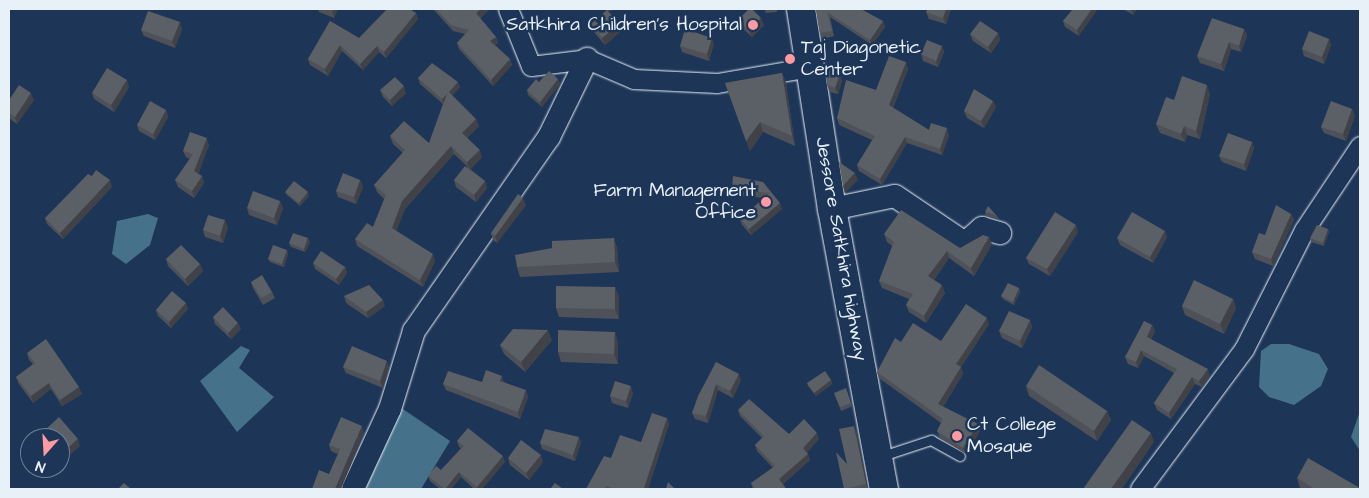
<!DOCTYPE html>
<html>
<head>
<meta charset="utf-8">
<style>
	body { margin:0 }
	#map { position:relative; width:1369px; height:498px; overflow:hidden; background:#1d3557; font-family:"Architects Daughter",sans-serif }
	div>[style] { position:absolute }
	.water>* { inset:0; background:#45718a }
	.roads { filter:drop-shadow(0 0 1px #e8f1f8) drop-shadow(0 0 1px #e8f1f8) }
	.service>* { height:9px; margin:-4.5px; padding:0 4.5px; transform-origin:4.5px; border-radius:4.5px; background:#1d3557 }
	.minor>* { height:19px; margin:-9.5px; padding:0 9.5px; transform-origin:9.5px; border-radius:9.5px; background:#1d3557 }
	.tertiary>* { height:22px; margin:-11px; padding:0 11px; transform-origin:11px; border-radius:11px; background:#1d3557 }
	.trunk>* { height:28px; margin:-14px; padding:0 14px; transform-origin:14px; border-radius:14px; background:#1d3557 }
	.wall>* { inset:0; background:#4e5258 }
	.shaded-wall>* { inset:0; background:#404247 }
	.building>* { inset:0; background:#5b5f66 }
	.dots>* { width:14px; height:14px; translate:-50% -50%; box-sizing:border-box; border:2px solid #1d3557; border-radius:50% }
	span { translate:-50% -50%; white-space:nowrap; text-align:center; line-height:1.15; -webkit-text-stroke:5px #1d3557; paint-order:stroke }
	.poi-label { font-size:19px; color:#e8f1f8 }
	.right { translate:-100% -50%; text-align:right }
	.left { translate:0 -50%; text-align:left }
	.street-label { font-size:19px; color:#e8f1f8 }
	.frame { position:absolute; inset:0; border:10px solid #e8f1f8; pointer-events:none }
	.north { position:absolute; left:20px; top:428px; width:50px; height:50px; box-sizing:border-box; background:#1d3557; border:1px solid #6e8097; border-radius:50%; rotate:199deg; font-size:14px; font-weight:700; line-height:20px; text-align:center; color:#e8f1f8 }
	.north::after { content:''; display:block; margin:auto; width:18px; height:22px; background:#ff9aa2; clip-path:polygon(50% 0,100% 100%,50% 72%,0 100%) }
</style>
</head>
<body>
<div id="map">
	<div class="water">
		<i style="clip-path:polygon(148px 214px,158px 218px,150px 245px,126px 264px,112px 254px,117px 221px)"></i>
		<i style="clip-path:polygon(1271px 344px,1289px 344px,1319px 354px,1328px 369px,1321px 386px,1294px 405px,1269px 397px,1259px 387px,1261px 351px)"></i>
		<i style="clip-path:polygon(241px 346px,250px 350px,239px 368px,274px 397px,237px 432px,200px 381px)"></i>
		<i style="clip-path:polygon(397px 405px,450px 441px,421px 489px,357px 489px)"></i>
		<i style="clip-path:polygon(1360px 411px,1360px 451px,1351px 437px)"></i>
	</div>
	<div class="roads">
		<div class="service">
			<i style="left:882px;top:456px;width:52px;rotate:-18.1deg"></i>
			<i style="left:931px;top:440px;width:33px;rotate:29deg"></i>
		</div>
		<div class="minor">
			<i style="left:508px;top:9px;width:61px;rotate:68deg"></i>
			<i style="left:531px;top:66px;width:56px;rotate:-7.1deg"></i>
			<i style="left:587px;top:59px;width:51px;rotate:23.1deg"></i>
			<i style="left:634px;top:79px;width:83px;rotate:2.8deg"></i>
			<i style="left:717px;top:83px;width:95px;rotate:-9.7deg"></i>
			<i style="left:1140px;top:489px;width:174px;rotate:-53.4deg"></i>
			<i style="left:1244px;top:349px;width:133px;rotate:-63.2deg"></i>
			<i style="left:1304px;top:230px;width:101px;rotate:-56.3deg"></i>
		</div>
		<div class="tertiary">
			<i style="left:832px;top:209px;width:64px;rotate:-11.7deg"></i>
			<i style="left:895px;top:196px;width:84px;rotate:33.9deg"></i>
			<i style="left:965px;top:243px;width:23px;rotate:-41deg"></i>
			<i style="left:982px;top:228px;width:19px;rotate:16deg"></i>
			<i style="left:353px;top:489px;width:88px;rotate:-65.2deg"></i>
			<i style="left:390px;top:409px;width:82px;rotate:-72.9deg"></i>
			<i style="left:414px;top:331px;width:236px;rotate:-55.2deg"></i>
			<i style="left:549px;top:137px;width:87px;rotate:-64deg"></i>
		</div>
		<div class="trunk">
			<i style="left:801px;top:9px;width:202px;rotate:81.2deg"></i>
			<i style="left:832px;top:209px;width:285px;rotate:79.5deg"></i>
		</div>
	</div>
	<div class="wall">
		<i style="clip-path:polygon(318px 9px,338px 9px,334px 18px,319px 12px)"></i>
		<i style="clip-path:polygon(433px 9px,489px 9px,489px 10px,480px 18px,496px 37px,498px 43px,495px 45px,510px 59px,512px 65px,493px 86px,459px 49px,457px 43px,465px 34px,453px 31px)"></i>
		<i style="clip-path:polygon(605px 9px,620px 9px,608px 11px,619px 24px,621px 31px,605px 45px,593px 31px,591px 24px,606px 11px)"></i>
		<i style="clip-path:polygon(764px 9px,777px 9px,777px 12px,766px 13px)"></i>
		<i style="clip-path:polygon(816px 9px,883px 21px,885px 27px,872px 45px,830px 17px,834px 36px,822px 39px,820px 33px)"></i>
		<i style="clip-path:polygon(928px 9px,951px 9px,946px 24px,929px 19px,926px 12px)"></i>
		<i style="clip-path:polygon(1073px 9px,1079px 36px,1065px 27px,1063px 21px)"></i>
		<i style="clip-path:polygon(1123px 9px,1137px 9px,1133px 15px)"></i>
		<i style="clip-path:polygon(416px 13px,418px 19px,386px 58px,379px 52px,363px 70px,342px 51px,328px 76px,310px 65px,308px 59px,330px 21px,359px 38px)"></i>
		<i style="clip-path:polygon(738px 20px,764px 25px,752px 37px,741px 27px)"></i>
		<i style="clip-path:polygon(182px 29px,175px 48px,144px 36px,141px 30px)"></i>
		<i style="clip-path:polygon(1244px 29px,1247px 36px,1241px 52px,1231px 49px,1224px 71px,1200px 63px,1197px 56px)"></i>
		<i style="clip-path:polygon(998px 33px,1000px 40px,991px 53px,973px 41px,970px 34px)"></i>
		<i style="clip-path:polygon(1329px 39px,1331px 45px,1324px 64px,1304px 56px,1302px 49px)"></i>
		<i style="clip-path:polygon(714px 44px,709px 61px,682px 52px,680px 46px)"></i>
		<i style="clip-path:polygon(942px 46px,944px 52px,938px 67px,923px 61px,921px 54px)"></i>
		<i style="clip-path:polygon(906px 62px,908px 69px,893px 108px,929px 130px,949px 135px,942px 155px,907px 143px,882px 185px,859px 171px,857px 165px,872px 140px,839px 125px,837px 118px,876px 90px)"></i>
		<i style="clip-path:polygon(782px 73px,786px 83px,795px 146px,763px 132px,750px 151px,725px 83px)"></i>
		<i style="clip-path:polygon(840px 74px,842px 81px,838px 94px,830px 92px,827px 85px)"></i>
		<i style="clip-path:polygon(418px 78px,460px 87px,452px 96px,479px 126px,467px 138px,482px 157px,470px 169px,485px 181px,487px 188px,476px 202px,456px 187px,454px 180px,468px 167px,454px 154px,405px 209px,396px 231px,435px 261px,423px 287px,357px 246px,355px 239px,373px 227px,384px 199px,377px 192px,374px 185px,403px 153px,393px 144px,390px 136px,429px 143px,443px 104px,420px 84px)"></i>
		<i style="clip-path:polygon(558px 79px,560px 84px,542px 107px,528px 95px,527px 90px,539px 82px)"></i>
		<i style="clip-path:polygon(129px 87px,114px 112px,94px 99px,92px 93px)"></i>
		<i style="clip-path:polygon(380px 90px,406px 93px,392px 106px,383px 97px)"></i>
		<i style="clip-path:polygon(1210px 94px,1200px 139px,1187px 135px,1185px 142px,1160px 133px,1156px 124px,1174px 100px)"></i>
		<i style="clip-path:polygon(9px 100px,34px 100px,17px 124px,9px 118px)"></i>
		<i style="clip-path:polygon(993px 101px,996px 107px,984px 128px,967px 118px,964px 111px)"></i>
		<i style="clip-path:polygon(1352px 109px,1355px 116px,1346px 141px,1324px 133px,1321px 127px)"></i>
		<i style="clip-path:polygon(166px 110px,168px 117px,155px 140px,139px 131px,137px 125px)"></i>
		<i style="clip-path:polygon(1252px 142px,1254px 148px,1246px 171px,1222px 162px,1219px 156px)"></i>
		<i style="clip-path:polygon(209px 145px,198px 174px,202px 176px,204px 183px,194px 198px,178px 187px,175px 180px,190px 159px,186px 157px,183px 151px)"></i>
		<i style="clip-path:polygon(360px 180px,363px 187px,356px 204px,338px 197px,336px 191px)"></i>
		<i style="clip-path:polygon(763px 182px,782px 209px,751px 235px,742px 225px,740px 219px,764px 198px,734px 195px,732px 189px)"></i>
		<i style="clip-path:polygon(112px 187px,63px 239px,47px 224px,45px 218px)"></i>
		<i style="clip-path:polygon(285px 192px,309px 196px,300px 206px,287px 195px)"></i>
		<i style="clip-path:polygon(280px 201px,283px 208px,277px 225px,249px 215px,247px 208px)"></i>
		<i style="clip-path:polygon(526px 205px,497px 243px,493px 240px,491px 233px)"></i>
		<i style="clip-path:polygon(985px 212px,997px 216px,999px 219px,986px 216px)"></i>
		<i style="clip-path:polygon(1291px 214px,1294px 220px,1273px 266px,1255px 259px,1252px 252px,1265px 235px)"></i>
		<i style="clip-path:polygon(228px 227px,223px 243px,205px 237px,203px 230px)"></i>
		<i style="clip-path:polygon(1328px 229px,1329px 232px,1324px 246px,1311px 242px,1310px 238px)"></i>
		<i style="clip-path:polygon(1078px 232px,1050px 276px,1029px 264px,1026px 258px)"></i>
		<i style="clip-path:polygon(884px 234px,960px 248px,992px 244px,974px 276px,949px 258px,934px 280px,945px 293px,926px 323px,909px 312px,906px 305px,909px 299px,882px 288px,879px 281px,892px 246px,887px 242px)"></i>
		<i style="clip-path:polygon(1167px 237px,1153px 263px,1120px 245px,1117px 238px)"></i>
		<i style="clip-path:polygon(614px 238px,617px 248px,619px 272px,520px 277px,517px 267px)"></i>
		<i style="clip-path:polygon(310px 242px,305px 252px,291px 247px,289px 243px)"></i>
		<i style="clip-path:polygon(287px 250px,288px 254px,284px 267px,270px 262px,268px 259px)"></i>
		<i style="clip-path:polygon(166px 259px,200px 264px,203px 271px,188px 286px,168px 266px)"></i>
		<i style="clip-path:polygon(313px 263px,345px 267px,347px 273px,339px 285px,315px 269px)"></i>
		<i style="clip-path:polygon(251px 282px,272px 292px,275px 298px,263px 305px,253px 288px)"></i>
		<i style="clip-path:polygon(615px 287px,619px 297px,619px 319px,559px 317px,556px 308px)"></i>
		<i style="clip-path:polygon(1019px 288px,1020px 292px,1014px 305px,1003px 299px,1001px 296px)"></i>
		<i style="clip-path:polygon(344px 296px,385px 306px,368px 318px,346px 303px)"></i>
		<i style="clip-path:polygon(1233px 299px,1236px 308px,1224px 334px,1185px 315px,1182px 306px)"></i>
		<i style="clip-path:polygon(188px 309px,171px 328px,158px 316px,156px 310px)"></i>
		<i style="clip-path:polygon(213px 317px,241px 329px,231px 339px,215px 324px)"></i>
		<i style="clip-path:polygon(1030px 320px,1032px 327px,1022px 348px,1002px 338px,999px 331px)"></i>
		<i style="clip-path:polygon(989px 324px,961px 367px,963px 374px,943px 407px,980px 431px,966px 454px,940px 438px,937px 431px,941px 423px,879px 378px,877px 372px,941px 341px)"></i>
		<i style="clip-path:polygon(1152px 325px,1155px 331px,1151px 339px,1210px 376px,1202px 387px,1195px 384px,1171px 419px,1157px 410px,1154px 403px,1174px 373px,1144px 356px,1138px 368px,1128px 364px,1125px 357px)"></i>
		<i style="clip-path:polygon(552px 340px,525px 372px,504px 354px,500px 345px)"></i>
		<i style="clip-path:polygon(618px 342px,618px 364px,561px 362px,558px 352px)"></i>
		<i style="clip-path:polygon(27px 353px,82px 394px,62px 406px,51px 389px,33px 403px,19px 384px,16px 377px,33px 364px,29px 360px)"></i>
		<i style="clip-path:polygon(716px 362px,741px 380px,733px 398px,718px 390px,708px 423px,695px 419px,692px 413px)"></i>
		<i style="clip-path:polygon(343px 367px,389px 367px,383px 388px,346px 373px)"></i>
		<i style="clip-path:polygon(831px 380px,832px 384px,816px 396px,808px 386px,807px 383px)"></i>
		<i style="clip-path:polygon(482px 382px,504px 382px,528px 397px,520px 419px,446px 390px,443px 384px)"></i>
		<i style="clip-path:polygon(1026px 386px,1107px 411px,1111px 420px,1097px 441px,1029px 396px)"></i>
		<i style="clip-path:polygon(633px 393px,628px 408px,612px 403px,610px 396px)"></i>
		<i style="clip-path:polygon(834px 393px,851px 403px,853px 406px,841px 411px)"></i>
		<i style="clip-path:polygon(738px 410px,789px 434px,819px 439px,807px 452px,810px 460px,783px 484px,786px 489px,753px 489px,751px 483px,773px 468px,757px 451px,755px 445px,762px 438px,740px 416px)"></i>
		<i style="clip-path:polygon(667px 418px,669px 424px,648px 489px,586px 489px,611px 458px,641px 442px)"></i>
		<i style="clip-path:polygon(364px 433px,337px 454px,331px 451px,329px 445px)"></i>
		<i style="clip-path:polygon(857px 433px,868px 489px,844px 489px,847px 464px)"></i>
		<i style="clip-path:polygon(60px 438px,80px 446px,66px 458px,60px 451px)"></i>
		<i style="clip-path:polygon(457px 441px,505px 462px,482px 489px,474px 489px,461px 477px,451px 489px,440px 489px,430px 481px,428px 476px,441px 470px,461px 448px,459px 447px)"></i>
		<i style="clip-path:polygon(581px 442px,575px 461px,542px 449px,540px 443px)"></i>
		<i style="clip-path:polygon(508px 458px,543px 462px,529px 480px,510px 465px)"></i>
		<i style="clip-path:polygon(42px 468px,51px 468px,49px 472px)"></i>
		<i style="clip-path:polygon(1297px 478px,1360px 489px,1302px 489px,1300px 488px)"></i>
	</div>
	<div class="shaded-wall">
		<i style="clip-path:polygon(333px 9px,338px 9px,334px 18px,332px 11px)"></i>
		<i style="clip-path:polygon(481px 9px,489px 9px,489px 10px,478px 19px,476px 13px)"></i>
		<i style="clip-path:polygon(946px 9px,951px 9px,946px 24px,943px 18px)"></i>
		<i style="clip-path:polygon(1092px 9px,1098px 9px,1079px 36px,1077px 30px)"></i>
		<i style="clip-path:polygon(1131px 9px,1137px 9px,1133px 15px)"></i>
		<i style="clip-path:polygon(416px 13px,418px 19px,386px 58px,384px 52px)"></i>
		<i style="clip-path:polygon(761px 18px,764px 25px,752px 37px,749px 31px)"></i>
		<i style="clip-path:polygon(883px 21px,885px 27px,872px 45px,870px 40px)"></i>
		<i style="clip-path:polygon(180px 22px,182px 29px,175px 48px,172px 41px)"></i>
		<i style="clip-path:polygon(619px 24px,621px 31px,605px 45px,602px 38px)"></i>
		<i style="clip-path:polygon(1244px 29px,1247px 36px,1241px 52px,1239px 46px)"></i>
		<i style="clip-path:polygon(998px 33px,1000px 40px,991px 53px,988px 47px)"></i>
		<i style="clip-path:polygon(496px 37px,498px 43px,493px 47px,490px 41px)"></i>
		<i style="clip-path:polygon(712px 38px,714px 44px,709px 61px,707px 54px)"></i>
		<i style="clip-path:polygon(1329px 39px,1331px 45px,1324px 64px,1322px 57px)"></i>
		<i style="clip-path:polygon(1229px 42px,1231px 49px,1224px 71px,1221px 64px)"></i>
		<i style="clip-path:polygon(340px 45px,342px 51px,328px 76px,325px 69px)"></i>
		<i style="clip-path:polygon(377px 46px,379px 52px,363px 70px,360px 64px)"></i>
		<i style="clip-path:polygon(942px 46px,944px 52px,938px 67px,936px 61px)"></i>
		<i style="clip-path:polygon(510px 59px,512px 65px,493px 86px,491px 80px)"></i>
		<i style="clip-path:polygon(906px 62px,908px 69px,891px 112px,889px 105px)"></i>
		<i style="clip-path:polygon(782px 73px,786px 83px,795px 146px,792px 136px)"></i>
		<i style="clip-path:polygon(840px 74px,842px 81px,838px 94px,835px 88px)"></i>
		<i style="clip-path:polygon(558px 79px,560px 84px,542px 107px,540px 102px)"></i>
		<i style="clip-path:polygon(127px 80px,129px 87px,114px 112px,111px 105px)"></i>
		<i style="clip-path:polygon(458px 82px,460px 87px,444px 105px,442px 99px)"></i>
		<i style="clip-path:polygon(1207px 85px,1210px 94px,1200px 139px,1196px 131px)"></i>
		<i style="clip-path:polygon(404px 86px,406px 93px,392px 106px,390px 100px)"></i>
		<i style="clip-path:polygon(31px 93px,34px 100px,17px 124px,15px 117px)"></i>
		<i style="clip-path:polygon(993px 101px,996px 107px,984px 128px,981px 121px)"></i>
		<i style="clip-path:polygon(1352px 109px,1355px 116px,1346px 141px,1343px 134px)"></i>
		<i style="clip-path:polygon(166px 110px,168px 117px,155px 140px,153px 134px)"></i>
		<i style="clip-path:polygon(476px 119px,479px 126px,465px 140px,462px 133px)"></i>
		<i style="clip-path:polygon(760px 122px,763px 132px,750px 151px,746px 141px)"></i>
		<i style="clip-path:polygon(1184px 126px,1187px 135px,1185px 142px,1181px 134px)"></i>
		<i style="clip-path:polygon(947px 128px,949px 135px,942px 155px,940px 149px)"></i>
		<i style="clip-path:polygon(905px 137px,907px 143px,882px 185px,880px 179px)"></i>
		<i style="clip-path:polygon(207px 138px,209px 145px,197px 178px,194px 171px)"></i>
		<i style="clip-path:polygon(1252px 142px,1254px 148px,1246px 171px,1244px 164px)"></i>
		<i style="clip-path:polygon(451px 146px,454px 154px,405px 209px,394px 235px,392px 228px,402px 201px)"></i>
		<i style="clip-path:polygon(480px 150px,482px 157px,470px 170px,467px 162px)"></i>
		<i style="clip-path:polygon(855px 173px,858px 180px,845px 193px,843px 186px)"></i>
		<i style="clip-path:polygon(202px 176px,204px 183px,194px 198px,192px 191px)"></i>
		<i style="clip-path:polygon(110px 180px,112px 187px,63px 239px,60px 233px)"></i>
		<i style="clip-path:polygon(360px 180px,363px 187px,356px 204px,354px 197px)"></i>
		<i style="clip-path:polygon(485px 181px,487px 188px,476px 202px,474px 195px)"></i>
		<i style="clip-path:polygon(308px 192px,309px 196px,300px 206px,299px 203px)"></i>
		<i style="clip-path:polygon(523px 198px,526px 205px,497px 243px,495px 236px)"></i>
		<i style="clip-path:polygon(280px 201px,283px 208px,277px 225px,274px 218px)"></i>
		<i style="clip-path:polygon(780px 203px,782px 209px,751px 235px,749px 229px)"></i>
		<i style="clip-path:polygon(1291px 214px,1294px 220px,1273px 266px,1271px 259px)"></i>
		<i style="clip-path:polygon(225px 220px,228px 227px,223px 243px,220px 236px)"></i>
		<i style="clip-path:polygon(1076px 225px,1078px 232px,1050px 276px,1047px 269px)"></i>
		<i style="clip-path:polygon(1328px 229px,1329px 232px,1324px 246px,1323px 243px)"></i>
		<i style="clip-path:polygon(1165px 231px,1167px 237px,1153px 263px,1150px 257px)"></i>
		<i style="clip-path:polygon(989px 237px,992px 244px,974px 276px,971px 268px)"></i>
		<i style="clip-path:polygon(308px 238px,310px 242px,305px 252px,304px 249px)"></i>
		<i style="clip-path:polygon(614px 238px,617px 248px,619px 272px,615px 262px)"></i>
		<i style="clip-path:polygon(287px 250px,288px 254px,284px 267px,282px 264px)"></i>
		<i style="clip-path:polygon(947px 251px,949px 258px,931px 284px,928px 276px)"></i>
		<i style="clip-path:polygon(433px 254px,435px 261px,423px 287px,420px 280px)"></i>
		<i style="clip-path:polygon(200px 264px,203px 271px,188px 286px,185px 279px)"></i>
		<i style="clip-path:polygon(345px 267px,347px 273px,339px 285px,336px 279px)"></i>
		<i style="clip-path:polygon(942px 285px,945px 293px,926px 323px,924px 316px)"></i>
		<i style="clip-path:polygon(615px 287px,619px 297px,619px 319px,615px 309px)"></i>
		<i style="clip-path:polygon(1019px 288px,1020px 292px,1014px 305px,1013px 302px)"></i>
		<i style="clip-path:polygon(1233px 299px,1236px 308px,1224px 334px,1220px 324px)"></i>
		<i style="clip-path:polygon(383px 300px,385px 306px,368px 318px,366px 312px)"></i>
		<i style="clip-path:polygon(186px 303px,188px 309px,171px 328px,169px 322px)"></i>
		<i style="clip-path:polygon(987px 318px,989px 324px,961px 367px,963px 374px,940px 411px,938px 404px,956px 364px)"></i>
		<i style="clip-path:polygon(1030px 320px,1032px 327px,1022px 348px,1020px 341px)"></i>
		<i style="clip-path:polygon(238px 323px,241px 329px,231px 339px,228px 333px)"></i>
		<i style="clip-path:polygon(1152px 325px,1155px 331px,1149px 344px,1147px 337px)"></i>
		<i style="clip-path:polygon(548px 330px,552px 340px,525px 372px,521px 362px)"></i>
		<i style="clip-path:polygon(615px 332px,618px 342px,618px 364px,614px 354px)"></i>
		<i style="clip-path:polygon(1141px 350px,1144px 356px,1138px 368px,1136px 362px)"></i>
		<i style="clip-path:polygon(387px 361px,389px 367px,383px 388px,380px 381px)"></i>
		<i style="clip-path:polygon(1208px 369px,1210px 376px,1202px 387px,1199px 381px)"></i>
		<i style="clip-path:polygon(739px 374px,741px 380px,733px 398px,730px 391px)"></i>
		<i style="clip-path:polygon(502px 376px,504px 382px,502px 388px,500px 381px)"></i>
		<i style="clip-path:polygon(1192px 377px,1195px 384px,1171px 419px,1169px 413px)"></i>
		<i style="clip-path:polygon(831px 380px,832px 384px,816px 396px,814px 393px)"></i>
		<i style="clip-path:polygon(49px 383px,51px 389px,33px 403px,31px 396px)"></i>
		<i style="clip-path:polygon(716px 384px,718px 390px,708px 423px,706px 416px)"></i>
		<i style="clip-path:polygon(631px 386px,633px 393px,628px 408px,626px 401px)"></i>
		<i style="clip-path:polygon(79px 387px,82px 394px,62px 406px,60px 400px)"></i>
		<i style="clip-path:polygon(526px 390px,528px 397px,520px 419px,518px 412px)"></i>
		<i style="clip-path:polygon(1107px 411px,1111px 420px,1097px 441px,1094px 431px)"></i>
		<i style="clip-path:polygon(667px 418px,669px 424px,648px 489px,644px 488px)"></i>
		<i style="clip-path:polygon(978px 424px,980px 431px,966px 454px,963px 448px)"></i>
		<i style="clip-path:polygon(362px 426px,364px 433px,341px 489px,335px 489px)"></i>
		<i style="clip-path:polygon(854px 426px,857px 433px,868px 489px,866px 484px)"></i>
		<i style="clip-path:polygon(817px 433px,819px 439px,806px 454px,803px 448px)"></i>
		<i style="clip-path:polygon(1151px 433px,1154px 442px,1122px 489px,1111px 489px)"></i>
		<i style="clip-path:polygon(579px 437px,581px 442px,575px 461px,573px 455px)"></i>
		<i style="clip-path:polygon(78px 439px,80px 446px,66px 458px,64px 451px)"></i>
		<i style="clip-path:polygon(808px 454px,810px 460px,781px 485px,779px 479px)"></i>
		<i style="clip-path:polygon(541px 455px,543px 462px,529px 480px,526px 473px)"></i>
		<i style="clip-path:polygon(503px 456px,505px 462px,482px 489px,477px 489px,477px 487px)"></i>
		<i style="clip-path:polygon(459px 472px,461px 477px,451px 489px,445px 489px)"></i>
	</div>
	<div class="building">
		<i style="clip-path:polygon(326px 9px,333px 9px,332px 11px)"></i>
		<i style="clip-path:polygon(387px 9px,410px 9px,416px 13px,384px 52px,377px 46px,360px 64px,340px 45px,325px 69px,308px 59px,330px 21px,359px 38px)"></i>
		<i style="clip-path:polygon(436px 9px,481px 9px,476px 13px,496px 37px,490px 41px,510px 59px,491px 80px,457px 43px,469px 30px,451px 25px)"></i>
		<i style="clip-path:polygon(749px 9px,752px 9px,761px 18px,749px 31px,738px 20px)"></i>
		<i style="clip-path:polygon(816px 9px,861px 9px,883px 21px,870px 40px,827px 12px,832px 31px,820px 33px)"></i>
		<i style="clip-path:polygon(928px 9px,946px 9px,943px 18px,926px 12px)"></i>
		<i style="clip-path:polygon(1073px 9px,1092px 9px,1077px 30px,1063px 21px)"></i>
		<i style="clip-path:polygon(607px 10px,619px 24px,602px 38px,591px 24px)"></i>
		<i style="clip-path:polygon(148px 11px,180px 22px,172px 41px,141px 30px)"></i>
		<i style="clip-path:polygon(1212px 18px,1244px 29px,1239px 46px,1229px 42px,1221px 64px,1197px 56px)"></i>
		<i style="clip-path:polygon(980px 21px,998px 33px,988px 47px,970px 34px)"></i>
		<i style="clip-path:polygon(685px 29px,712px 38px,707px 54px,680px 46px)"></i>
		<i style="clip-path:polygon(1309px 31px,1329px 39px,1322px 57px,1302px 49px)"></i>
		<i style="clip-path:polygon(927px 40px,942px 46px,936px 61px,921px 54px)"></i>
		<i style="clip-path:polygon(889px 56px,906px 62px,889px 105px,929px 130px,931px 123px,947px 128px,940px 149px,905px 137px,880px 179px,857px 165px,875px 136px,837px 118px,846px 80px,876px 90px)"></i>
		<i style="clip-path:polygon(432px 63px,458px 82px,449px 92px,448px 91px,447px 94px,442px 99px,418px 78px)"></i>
		<i style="clip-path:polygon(107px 68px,127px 80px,111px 105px,92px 93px)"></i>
		<i style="clip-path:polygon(825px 69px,840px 74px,835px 88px,827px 85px)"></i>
		<i style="clip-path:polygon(549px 71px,558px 79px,540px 102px,527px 90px,536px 79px,539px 82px)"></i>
		<i style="clip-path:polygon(782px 73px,792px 136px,760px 122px,746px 141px,725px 83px)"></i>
		<i style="clip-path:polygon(1182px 76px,1207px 85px,1196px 131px,1184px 126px,1181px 134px,1156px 124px,1166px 97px,1174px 100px)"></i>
		<i style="clip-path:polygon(395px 77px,404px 86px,390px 100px,380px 90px)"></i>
		<i style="clip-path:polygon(19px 85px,31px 93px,15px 117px,9px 113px,9px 100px)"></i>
		<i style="clip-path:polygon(974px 89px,993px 101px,981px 121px,964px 111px)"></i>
		<i style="clip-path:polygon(448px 91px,476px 119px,462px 133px,480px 150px,467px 162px,451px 146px,402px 201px,392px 228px,433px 254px,420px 280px,355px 239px,367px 223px,373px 227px,386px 195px,374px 185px,405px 150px,390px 136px,404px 121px,429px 143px)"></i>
		<i style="clip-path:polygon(150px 101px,166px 110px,153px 134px,137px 125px)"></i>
		<i style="clip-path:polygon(1331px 101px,1352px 109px,1343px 134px,1321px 127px)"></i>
		<i style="clip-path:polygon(190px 132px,207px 138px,194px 171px,202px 176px,192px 191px,175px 180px,193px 154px,183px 151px)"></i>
		<i style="clip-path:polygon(1228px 133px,1252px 142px,1244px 164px,1219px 156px)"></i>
		<i style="clip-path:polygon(839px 162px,855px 173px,843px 186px)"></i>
		<i style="clip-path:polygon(465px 166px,485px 181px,474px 195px,454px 180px)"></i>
		<i style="clip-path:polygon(96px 170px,110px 180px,60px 233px,45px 218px,88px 174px,92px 176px)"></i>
		<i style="clip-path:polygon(343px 173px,360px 180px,354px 197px,336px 191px)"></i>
		<i style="clip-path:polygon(733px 176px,763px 182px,780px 203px,749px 229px,740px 219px,770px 193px,732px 189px)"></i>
		<i style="clip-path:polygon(294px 181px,308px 192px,299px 203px,285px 192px)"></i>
		<i style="clip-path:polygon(253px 191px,280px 201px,274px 218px,247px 208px)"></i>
		<i style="clip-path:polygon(518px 194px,523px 198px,495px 236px,491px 233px)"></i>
		<i style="clip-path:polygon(1276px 205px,1291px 214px,1271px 259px,1252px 252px,1259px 233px,1265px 235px)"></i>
		<i style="clip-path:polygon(988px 206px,997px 216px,985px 212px)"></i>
		<i style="clip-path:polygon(901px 210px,960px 248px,983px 235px,989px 237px,971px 268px,947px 251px,928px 276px,942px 285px,924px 316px,906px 305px,913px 294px,879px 281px,894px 242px,884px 234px)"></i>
		<i style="clip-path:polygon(1055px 212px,1076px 225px,1047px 269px,1026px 258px)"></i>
		<i style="clip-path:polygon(1132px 212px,1165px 231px,1150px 257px,1117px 238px)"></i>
		<i style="clip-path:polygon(208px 215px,225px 220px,220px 236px,203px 230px)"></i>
		<i style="clip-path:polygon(1317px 225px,1328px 229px,1323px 243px,1310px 238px)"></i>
		<i style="clip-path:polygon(293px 233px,308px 238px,304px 249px,289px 243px)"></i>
		<i style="clip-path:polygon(614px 238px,615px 262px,517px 267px,515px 255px,552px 248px,552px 241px)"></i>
		<i style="clip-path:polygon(181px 245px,200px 264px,185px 279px,166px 259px)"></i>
		<i style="clip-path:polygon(273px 245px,287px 250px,282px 264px,268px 259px)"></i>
		<i style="clip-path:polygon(321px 251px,345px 267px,336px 279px,313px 263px)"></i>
		<i style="clip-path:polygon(262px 275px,272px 292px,261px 298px,251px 282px)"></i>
		<i style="clip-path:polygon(1194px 280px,1233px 299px,1220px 324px,1182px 306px)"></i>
		<i style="clip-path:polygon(1008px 283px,1019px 288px,1013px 302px,1001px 296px)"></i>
		<i style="clip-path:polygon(369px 285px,383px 300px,366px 312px,344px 296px)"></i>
		<i style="clip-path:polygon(556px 286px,615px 287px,615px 309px,556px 308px)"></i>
		<i style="clip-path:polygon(172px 291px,186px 303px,169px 322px,156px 310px)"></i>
		<i style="clip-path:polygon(966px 304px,987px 318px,956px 364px,961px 367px,938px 404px,978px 424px,963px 448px,937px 431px,943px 419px,877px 372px,895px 338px,901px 342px,913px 323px,941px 341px)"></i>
		<i style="clip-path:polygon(223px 307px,238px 323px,228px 333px,213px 317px)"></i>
		<i style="clip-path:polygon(1009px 311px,1030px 320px,1020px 341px,999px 331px)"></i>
		<i style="clip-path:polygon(1144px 321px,1152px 325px,1147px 337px,1208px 369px,1199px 381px,1192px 377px,1169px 413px,1154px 403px,1177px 369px,1141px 350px,1136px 362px,1125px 357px)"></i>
		<i style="clip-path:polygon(513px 329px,548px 330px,521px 362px,500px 345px)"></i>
		<i style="clip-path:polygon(558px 330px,615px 332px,614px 354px,558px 352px)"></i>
		<i style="clip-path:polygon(46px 339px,79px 387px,60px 400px,49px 383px,31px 396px,16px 377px,35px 363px,27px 353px)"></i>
		<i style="clip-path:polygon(352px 346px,387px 361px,380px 381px,343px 367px)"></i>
		<i style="clip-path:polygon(716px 362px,739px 374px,730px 391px,716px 384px,706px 416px,692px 413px,698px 396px)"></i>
		<i style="clip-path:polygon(1039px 365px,1107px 411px,1094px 431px,1026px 386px)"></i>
		<i style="clip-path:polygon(486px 370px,502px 376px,500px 381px,526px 390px,518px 412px,443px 384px,448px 371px,482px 382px)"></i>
		<i style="clip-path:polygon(825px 371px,831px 380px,814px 393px,807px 383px)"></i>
		<i style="clip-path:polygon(615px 381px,631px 386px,626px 401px,610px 396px)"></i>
		<i style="clip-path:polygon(846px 388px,851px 403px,840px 407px,834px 393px)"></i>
		<i style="clip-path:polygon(749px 399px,789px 434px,804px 419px,817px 433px,803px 448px,808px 454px,779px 479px,786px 489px,755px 489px,751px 483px,775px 466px,755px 445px,764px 436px,738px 410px)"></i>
		<i style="clip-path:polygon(652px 413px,667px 418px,644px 488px,647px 489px,615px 489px,607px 486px,605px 489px,586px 489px,604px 456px,611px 458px,620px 435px,641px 442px)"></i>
		<i style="clip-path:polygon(59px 417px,78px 439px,64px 451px,60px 447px,60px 438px,41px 438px,45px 430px)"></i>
		<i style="clip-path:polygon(341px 417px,362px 426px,335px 489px,312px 489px,319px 470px,329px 474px,340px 449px,329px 445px)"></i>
		<i style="clip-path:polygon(1132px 420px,1151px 433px,1111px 489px,1083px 489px)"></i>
		<i style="clip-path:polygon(854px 426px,866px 484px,844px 489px,836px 452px,847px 464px,839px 429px)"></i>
		<i style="clip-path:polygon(468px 428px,503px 456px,477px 487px,459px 472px,445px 489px,428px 476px,436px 466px,441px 470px,464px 446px,457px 441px)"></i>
		<i style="clip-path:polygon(545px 429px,579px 437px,573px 455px,540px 443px)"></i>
		<i style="clip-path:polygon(521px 440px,541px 455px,526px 473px,508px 458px)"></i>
		<i style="clip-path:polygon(1308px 458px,1360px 488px,1360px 489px,1315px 489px,1297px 478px)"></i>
		<i style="clip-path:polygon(668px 482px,675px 489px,666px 489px)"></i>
		<i style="clip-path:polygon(124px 483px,131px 489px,118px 489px)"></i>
		<i style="clip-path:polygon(555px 483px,563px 489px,550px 489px)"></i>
	</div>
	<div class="dots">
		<i style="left:753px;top:25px;background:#ff9aa2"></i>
		<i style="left:790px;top:59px;background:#ff9aa2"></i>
		<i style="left:766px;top:202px;background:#ff9aa2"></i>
		<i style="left:957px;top:436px;background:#ff9aa2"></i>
	</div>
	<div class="poi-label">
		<span class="right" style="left:742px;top:25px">Satkhira Children’s Hospital</span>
		<span class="left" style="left:801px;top:59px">Taj Diagonetic<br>Center</span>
		<span class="right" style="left:756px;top:202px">Farm Management<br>Office</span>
		<span class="left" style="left:967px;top:436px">Ct College<br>Mosque</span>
	</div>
	<div class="street-label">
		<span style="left:841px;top:249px;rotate:80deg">Jessore Satkhira highway</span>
	</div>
	<div class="frame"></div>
	<div class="north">N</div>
</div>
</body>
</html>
